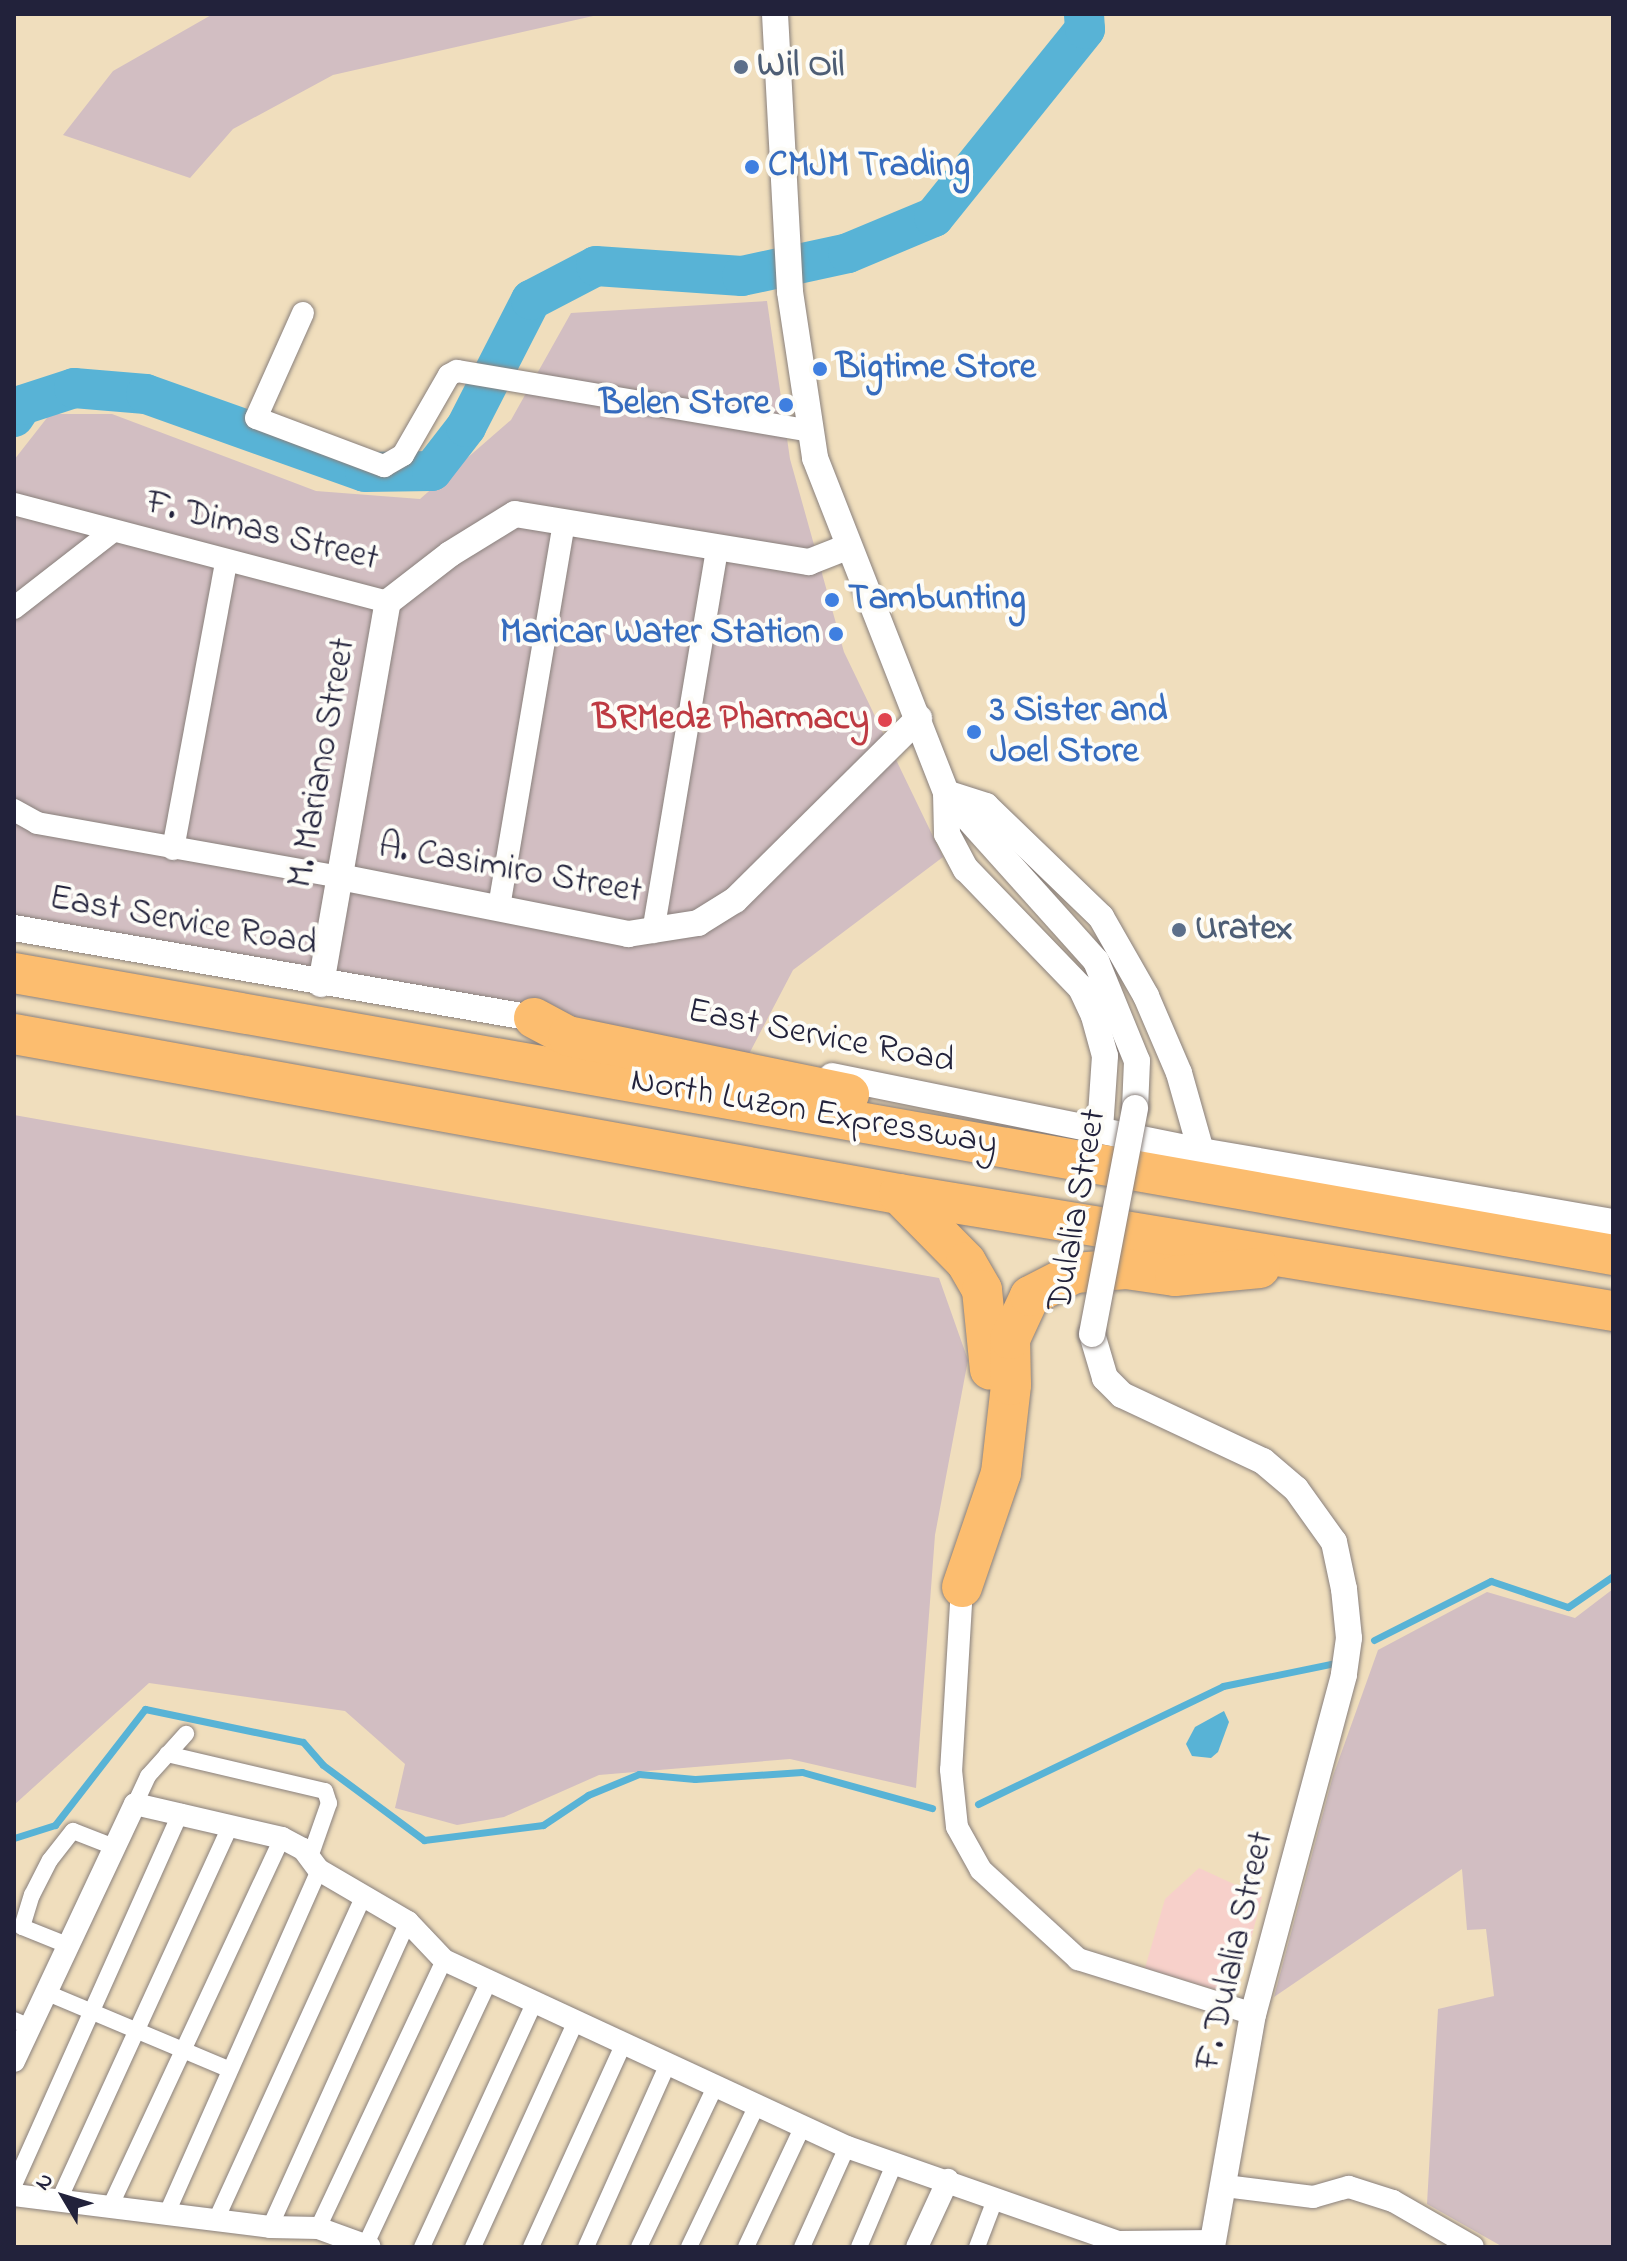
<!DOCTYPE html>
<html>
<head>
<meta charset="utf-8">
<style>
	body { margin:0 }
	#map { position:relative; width:1627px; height:2261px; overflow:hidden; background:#f0debd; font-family:"Indie Flower",sans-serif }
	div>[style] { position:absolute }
	.built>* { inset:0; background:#f7d0ca }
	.industrial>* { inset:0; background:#d2bec2 }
	.water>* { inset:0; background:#58b3d6 }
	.stream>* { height:7px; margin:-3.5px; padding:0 3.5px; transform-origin:3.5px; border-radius:3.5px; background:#58b3d6 }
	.river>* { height:40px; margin:-20px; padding:0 20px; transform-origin:20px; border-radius:20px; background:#58b3d6 }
	.roads { filter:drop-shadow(0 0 2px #89807c) drop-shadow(0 0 2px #89807c) }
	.pedestrian>* { height:16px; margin:-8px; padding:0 8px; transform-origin:8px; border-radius:8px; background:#fff }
	.minor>* { height:22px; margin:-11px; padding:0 11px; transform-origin:11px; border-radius:11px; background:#fff }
	.tertiary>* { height:26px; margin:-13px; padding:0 13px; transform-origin:13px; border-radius:13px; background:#fff }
	.motorway>* { height:40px; margin:-20px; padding:0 20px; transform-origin:20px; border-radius:20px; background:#fcbd6f }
	.bridges { filter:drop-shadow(0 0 2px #89807c) drop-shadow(0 0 2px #89807c) }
	.tertiary-bridge>* { height:26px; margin:-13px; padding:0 13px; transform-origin:13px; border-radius:13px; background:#fff }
	.dots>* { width:22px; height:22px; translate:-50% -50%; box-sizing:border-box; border:4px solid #fdfcf7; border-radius:50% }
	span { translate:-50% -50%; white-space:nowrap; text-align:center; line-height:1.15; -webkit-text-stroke:8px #fdfcf7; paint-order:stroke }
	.service-label { font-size:36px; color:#4e5e75; font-weight:700 }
	.left { translate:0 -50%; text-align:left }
	.shop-label { font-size:36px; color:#366cbe; font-weight:700 }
	.right { translate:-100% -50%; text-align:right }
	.street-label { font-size:36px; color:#22223b }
	.health-label { font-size:36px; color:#be3a42; font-weight:700 }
	.frame { position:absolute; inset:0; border:16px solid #22223b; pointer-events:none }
	.north { position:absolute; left:24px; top:2157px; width:80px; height:80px; -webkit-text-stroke:6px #fdfcf7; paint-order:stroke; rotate:308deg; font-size:22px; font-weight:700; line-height:32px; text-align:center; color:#22223b }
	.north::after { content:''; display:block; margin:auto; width:28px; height:36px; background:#22223b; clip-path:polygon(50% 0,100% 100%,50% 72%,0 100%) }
</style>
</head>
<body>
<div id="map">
	<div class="built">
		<i style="clip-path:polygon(1199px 1868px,1262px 1897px,1236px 1996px,1145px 1968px,1165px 1899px)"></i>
	</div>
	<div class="industrial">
		<i style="clip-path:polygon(213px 14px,602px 14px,333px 75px,233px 129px,190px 178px,63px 135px,113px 71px)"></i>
		<i style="clip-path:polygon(767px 301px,790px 459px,844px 652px,943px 857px,793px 970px,749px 1054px,14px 917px,14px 460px,50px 414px,112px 414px,316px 491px,420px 499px,511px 420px,571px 313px)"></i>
		<i style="clip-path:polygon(14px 1115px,939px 1278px,968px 1360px,935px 1535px,916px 1788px,790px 1759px,599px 1775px,504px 1817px,457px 1825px,395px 1808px,405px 1764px,345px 1711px,149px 1683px,14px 1805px)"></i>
		<i style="clip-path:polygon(1613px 1589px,1613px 2247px,1503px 2247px,1427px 2204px,1438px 2009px,1494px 1996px,1486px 1929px,1467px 1930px,1462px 1869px,1274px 1997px,1333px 1776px,1378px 1650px,1487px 1592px,1575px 1618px)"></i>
	</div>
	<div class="water">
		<i style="clip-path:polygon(1224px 1711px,1229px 1722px,1218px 1752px,1211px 1758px,1192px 1756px,1186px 1744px,1195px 1727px)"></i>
	</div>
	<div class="stream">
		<i style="left:1374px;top:1640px;width:131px;rotate:-26.8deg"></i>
		<i style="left:1491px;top:1581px;width:81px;rotate:18.7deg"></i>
		<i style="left:1568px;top:1607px;width:55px;rotate:-34.6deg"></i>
		<i style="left:978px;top:1804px;width:272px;rotate:-25.7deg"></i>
		<i style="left:1223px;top:1686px;width:114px;rotate:-11.6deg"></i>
		<i style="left:14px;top:1838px;width:43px;rotate:-17.6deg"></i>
		<i style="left:55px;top:1825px;width:147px;rotate:-52.2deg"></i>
		<i style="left:145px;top:1709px;width:161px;rotate:11.8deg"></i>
		<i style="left:303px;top:1742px;width:30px;rotate:49deg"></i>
		<i style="left:323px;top:1765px;width:126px;rotate:36.6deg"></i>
		<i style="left:424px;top:1840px;width:120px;rotate:-7.2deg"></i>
		<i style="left:543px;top:1825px;width:54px;rotate:-33.7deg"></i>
		<i style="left:588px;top:1795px;width:55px;rotate:-22.4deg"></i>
		<i style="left:639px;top:1774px;width:56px;rotate:5.1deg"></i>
		<i style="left:695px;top:1779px;width:107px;rotate:-3.7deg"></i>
		<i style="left:802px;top:1772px;width:135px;rotate:15.5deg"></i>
	</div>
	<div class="river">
		<i style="left:14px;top:417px;width:14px;rotate:-56deg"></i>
		<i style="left:22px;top:405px;width:55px;rotate:-18.1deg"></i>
		<i style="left:74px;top:388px;width:72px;rotate:4.8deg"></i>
		<i style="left:146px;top:394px;width:232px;rotate:19.6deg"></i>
		<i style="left:365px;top:472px;width:67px;rotate:-0.9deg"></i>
		<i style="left:432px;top:471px;width:56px;rotate:-52.3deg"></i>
		<i style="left:466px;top:427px;width:143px;rotate:-62.9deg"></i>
		<i style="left:531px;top:300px;width:73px;rotate:-27.6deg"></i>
		<i style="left:596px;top:266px;width:146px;rotate:3.9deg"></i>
		<i style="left:742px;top:276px;width:108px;rotate:-12.2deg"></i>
		<i style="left:848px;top:253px;width:93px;rotate:-22.7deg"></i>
		<i style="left:934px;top:217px;width:241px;rotate:-51.2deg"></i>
		<i style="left:1085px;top:29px;width:15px;rotate:-94deg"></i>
	</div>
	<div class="roads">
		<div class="pedestrian">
			<i style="left:167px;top:1754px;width:162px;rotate:13.2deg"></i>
			<i style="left:325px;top:1791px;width:13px;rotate:72deg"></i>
			<i style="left:329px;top:1803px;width:57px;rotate:109.4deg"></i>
			<i style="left:135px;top:1804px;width:31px;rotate:-65deg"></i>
			<i style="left:148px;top:1776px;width:57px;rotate:-47.9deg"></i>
			<i style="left:67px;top:1945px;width:48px;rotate:-158.2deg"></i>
			<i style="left:22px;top:1927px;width:34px;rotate:-73deg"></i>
			<i style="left:32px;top:1895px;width:39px;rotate:-63deg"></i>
			<i style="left:50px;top:1860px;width:37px;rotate:-52deg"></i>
			<i style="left:73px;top:1831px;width:44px;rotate:21.3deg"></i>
			<i style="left:45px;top:1992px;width:199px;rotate:22.8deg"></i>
			<i style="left:14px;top:2020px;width:17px;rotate:24deg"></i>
			<i style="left:14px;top:2185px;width:409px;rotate:-65.9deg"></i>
			<i style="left:59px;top:2200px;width:411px;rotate:-65.4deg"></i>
			<i style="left:110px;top:2207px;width:407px;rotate:-65deg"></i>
			<i style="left:167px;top:2213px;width:375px;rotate:-66.1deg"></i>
			<i style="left:216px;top:2220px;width:355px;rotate:-65.5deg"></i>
			<i style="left:270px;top:2227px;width:335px;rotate:-65.7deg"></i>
			<i style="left:318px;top:2228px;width:296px;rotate:-64.8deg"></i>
			<i style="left:365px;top:2246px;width:293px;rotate:-64.9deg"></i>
			<i style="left:422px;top:2247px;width:268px;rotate:-65.3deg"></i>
			<i style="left:473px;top:2247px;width:244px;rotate:-65.5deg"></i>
			<i style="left:531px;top:2247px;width:222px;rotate:-65.5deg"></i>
			<i style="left:586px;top:2247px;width:198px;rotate:-65.9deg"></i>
			<i style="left:639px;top:2247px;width:177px;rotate:-64.6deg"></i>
			<i style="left:689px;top:2247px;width:155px;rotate:-64.4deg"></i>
			<i style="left:746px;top:2247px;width:132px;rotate:-64.8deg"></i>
			<i style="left:802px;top:2247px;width:110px;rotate:-65.8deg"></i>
			<i style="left:859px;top:2247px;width:92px;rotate:-67deg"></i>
			<i style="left:977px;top:2247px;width:53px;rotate:-69.2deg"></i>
		</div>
		<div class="minor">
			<i style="left:303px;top:313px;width:115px;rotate:114.1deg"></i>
			<i style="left:256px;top:418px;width:137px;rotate:20.6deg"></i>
			<i style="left:384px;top:466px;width:22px;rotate:-30deg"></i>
			<i style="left:403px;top:455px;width:92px;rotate:-60.1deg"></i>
			<i style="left:449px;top:375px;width:9px;rotate:-27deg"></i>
			<i style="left:457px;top:371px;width:355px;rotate:9.6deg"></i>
			<i style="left:14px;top:504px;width:387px;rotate:14.7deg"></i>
			<i style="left:14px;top:608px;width:125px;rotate:-37.9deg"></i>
			<i style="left:14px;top:810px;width:26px;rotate:29deg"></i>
			<i style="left:37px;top:823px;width:308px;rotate:10.1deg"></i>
			<i style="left:173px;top:849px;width:292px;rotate:-79.5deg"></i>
			<i style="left:499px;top:907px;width:390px;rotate:-80.4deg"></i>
			<i style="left:653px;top:932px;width:388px;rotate:-80.5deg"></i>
			<i style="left:962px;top:1587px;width:183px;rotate:93.4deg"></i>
			<i style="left:951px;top:1770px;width:57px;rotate:84deg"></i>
			<i style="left:957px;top:1827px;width:49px;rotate:60.8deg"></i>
			<i style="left:981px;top:1870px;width:132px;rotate:42.5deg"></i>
			<i style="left:1078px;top:1959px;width:183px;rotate:17.4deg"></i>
			<i style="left:14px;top:2061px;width:284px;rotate:-64.8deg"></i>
			<i style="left:135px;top:1804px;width:151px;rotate:13deg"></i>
			<i style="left:282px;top:1838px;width:24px;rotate:28deg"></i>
			<i style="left:303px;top:1849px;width:26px;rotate:53deg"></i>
			<i style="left:319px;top:1870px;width:103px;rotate:30.3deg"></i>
			<i style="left:408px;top:1922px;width:52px;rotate:46.5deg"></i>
			<i style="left:444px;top:1960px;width:444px;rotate:24.9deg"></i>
			<i style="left:847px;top:2147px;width:287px;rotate:19.3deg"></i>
			<i style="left:1118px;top:2242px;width:96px;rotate:-0.6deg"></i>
			<i style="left:1225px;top:2186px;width:89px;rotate:7.1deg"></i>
			<i style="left:1313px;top:2197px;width:37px;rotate:-16deg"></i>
			<i style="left:1349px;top:2187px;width:46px;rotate:17.7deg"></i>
			<i style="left:1393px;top:2201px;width:92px;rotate:29.9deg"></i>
			<i style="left:14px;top:2195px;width:258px;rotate:7.1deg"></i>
			<i style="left:270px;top:2227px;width:48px;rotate:1.2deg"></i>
			<i style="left:318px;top:2228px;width:55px;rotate:20.1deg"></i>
			<i style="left:917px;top:2247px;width:74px;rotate:-65.2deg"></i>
		</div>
		<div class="tertiary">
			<i style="left:775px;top:14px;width:278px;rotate:86.9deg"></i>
			<i style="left:790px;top:292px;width:168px;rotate:81.4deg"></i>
			<i style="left:815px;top:458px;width:360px;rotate:68.6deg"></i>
			<i style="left:946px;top:793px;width:41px;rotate:88.6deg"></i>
			<i style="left:947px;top:834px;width:40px;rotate:62deg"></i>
			<i style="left:966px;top:869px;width:165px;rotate:46deg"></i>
			<i style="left:1081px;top:988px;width:31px;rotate:65deg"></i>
			<i style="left:1094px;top:1016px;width:41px;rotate:74.6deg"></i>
			<i style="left:1105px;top:1056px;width:74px;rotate:93.9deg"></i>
			<i style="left:946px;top:793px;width:42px;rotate:18deg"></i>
			<i style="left:986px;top:806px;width:160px;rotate:44deg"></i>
			<i style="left:1101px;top:917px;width:91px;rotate:60.3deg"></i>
			<i style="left:1146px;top:996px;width:84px;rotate:66.8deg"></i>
			<i style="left:1179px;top:1073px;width:81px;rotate:74.2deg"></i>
			<i style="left:948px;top:796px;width:222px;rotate:48.1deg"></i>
			<i style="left:1096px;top:961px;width:108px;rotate:67.7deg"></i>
			<i style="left:1137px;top:1061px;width:47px;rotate:92.4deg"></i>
			<i style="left:340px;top:877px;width:294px;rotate:11.2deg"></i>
			<i style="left:628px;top:934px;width:71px;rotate:-8.9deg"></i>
			<i style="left:698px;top:923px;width:44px;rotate:-31.9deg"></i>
			<i style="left:735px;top:900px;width:259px;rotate:-44.7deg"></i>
			<i style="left:14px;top:928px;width:544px;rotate:9.84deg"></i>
			<i style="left:321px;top:984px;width:388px;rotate:-80.1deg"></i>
			<i style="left:388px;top:602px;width:78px;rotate:-37.7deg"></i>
			<i style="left:450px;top:554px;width:76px;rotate:-31.6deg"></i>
			<i style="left:515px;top:514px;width:298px;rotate:9.3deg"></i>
			<i style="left:809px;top:562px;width:41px;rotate:-21.5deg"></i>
			<i style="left:832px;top:1076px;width:377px;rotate:11.5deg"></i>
			<i style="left:1201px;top:1151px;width:418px;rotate:9.8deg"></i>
			<i style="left:1092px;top:1334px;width:46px;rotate:73.5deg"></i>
			<i style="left:1105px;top:1378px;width:24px;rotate:45deg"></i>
			<i style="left:1122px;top:1395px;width:156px;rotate:25.1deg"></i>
			<i style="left:1263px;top:1461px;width:43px;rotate:40.3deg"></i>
			<i style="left:1296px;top:1489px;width:65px;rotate:54.4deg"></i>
			<i style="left:1334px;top:1542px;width:48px;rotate:78deg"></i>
			<i style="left:1344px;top:1589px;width:49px;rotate:84.2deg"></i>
			<i style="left:1349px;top:1638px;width:37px;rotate:98deg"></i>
			<i style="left:1344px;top:1675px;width:351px;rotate:105deg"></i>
			<i style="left:1253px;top:2014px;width:237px;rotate:100deg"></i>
		</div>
		<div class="motorway">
			<i style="left:14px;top:973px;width:1624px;rotate:10deg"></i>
			<i style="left:534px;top:1018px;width:38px;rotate:28deg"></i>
			<i style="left:568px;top:1036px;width:287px;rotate:11.7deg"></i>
			<i style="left:14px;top:1034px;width:899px;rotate:10.25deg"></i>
			<i style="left:899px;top:1194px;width:724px;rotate:9.31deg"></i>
			<i style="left:899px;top:1194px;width:95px;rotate:45.4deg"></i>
			<i style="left:966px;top:1262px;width:32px;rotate:60deg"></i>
			<i style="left:982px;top:1290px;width:80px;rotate:84.3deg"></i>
			<i style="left:962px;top:1587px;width:120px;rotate:-71.1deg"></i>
			<i style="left:1001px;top:1473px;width:89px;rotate:-83.5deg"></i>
			<i style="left:1011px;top:1385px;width:46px;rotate:-91.2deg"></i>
			<i style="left:1010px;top:1339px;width:47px;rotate:-65.1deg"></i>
			<i style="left:1030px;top:1296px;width:51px;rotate:-27.1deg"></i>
			<i style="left:1075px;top:1273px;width:51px;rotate:-4.5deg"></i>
			<i style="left:1126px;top:1269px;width:49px;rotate:8.1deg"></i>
			<i style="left:1175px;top:1276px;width:85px;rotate:-5.4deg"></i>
		</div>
	</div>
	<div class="bridges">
		<div class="tertiary-bridge">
			<i style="left:1092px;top:1334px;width:230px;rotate:-79.2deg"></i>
		</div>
	</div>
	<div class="dots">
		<i style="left:741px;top:67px;background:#5c6f8a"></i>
		<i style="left:752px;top:167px;background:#3f7fe0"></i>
		<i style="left:820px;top:369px;background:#3f7fe0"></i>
		<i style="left:786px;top:405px;background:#3f7fe0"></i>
		<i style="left:832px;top:600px;background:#3f7fe0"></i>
		<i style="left:836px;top:634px;background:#3f7fe0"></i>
		<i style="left:885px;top:720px;background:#e0444e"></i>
		<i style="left:974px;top:732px;background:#3f7fe0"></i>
		<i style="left:1179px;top:930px;background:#5c6f8a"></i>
	</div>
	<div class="service-label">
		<span class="left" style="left:757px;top:67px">Wil Oil</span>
		<span class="left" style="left:1195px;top:930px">Uratex</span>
	</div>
	<div class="shop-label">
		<span class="left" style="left:768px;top:167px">CMJM Trading</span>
		<span class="left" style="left:836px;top:369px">Bigtime Store</span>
		<span class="right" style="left:770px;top:405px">Belen Store</span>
		<span class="left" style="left:848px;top:600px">Tambunting</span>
		<span class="right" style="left:820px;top:634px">Maricar Water Station</span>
		<span class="left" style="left:990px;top:732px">3 Sister and<br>Joel Store</span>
	</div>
	<div class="street-label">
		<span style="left:262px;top:532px;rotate:14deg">F. Dimas Street</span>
		<span style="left:323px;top:763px;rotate:-80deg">M. Mariano Street</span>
		<span style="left:510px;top:870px;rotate:10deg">A. Casimiro Street</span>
		<span style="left:183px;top:922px;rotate:10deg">East Service Road</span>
		<span style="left:821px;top:1037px;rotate:11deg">East Service Road</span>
		<span style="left:814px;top:1113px;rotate:10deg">North Luzon Expressway</span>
		<span style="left:1078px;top:1210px;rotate:-80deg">Dulalia Street</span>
		<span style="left:1236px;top:1951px;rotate:-77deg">F. Dulalia Street</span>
	</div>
	<div class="health-label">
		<span class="right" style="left:869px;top:720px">BRMedz Pharmacy</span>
	</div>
	<div class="frame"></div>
	<div class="north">N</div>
</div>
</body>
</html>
